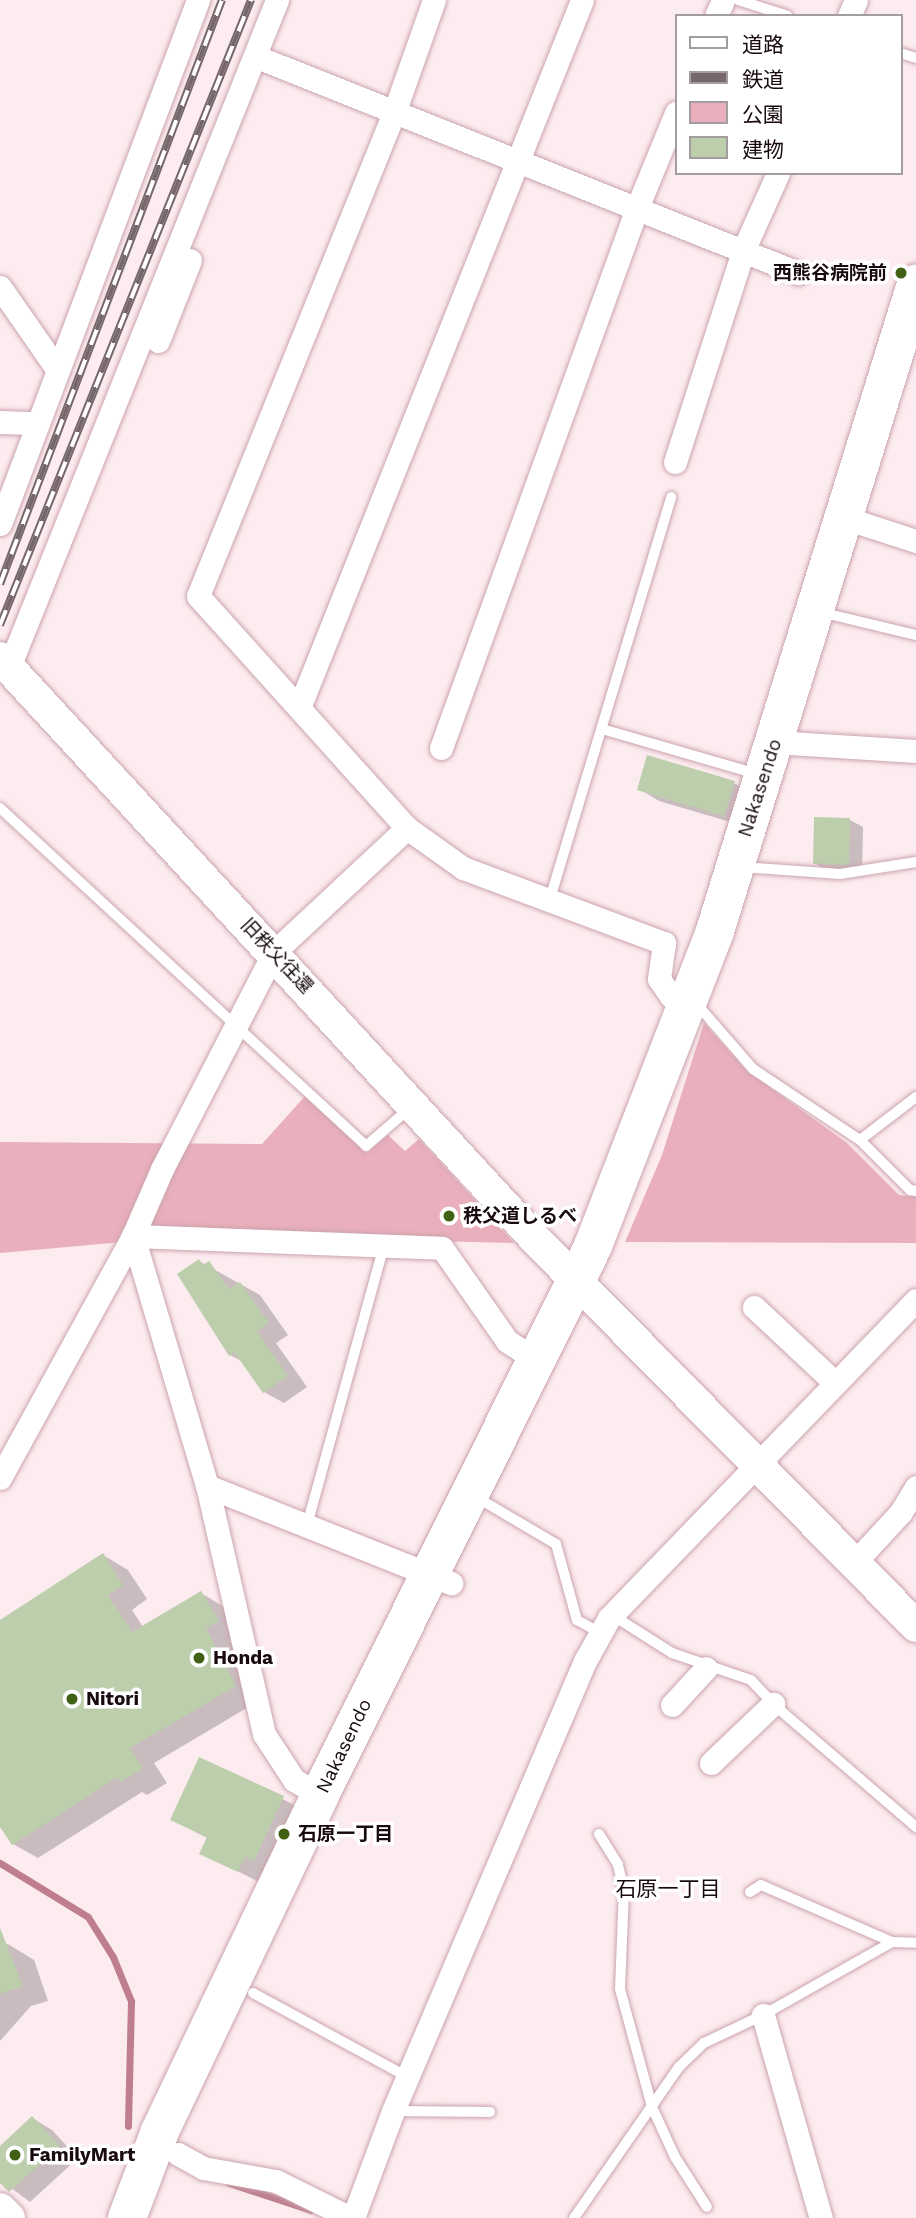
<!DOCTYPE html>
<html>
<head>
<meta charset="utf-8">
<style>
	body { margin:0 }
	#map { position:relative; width:916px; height:2218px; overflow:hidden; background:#fcebef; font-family:"Work Sans","Noto Sans JP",sans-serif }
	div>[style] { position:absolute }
	.green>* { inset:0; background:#e9afbc }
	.shadow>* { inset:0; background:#0003 }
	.stream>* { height:7px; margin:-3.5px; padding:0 3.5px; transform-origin:3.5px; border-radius:3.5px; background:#be7e8e }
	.building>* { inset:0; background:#bdcead }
	.roads { filter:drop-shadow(0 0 2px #cba4ad) drop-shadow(0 0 2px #cba4ad) }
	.lane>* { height:10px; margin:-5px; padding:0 5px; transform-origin:5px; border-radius:5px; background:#fff }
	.street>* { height:23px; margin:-11.5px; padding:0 11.5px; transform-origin:11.5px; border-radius:11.5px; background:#fff }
	.secondary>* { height:32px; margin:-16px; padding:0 16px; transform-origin:16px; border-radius:16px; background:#fff }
	.highway>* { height:38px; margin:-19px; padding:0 19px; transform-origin:19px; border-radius:19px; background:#fff }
	.rail>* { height:8px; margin-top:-4px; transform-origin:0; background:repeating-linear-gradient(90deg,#fff 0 16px,#76676b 0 32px); box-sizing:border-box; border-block:2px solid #76676b }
	.dots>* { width:19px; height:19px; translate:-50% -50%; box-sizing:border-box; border:4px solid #fff; border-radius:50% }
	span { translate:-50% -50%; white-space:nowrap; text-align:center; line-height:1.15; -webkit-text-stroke:7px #fff; paint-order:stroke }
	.poi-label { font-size:19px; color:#180a0e; font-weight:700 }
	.right { translate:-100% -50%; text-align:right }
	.left { translate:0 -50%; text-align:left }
	.street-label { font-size:19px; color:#180a0e }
	.neighbourhood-label { font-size:21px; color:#180a0e }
	.legend { position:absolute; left:675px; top:14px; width:228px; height:161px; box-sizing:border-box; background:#fff; border:2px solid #a39d9f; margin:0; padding:9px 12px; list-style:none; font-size:21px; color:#180a0e }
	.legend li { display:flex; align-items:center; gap:14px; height:35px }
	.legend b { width:35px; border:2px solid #a39d9f }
</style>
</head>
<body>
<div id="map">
	<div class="green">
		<i style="clip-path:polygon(704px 1023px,747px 1071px,847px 1143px,899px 1195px,916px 1197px,916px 1243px,625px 1242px,662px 1155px)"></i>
		<i style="clip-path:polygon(306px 1095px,367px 1153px,388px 1135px,405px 1151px,419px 1139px,514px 1243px,201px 1235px,0 1253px,0 1142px,262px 1144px)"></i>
	</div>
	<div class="shadow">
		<i style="clip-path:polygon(734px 783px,754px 794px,744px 826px,659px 801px,639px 789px)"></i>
		<i style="clip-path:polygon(850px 820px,863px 827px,862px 871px,828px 871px,814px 863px)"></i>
		<i style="clip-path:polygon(199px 1261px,260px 1295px,288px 1335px,276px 1343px,307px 1387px,284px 1403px,264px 1392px,243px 1362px,230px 1355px)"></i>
		<i style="clip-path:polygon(103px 1555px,128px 1570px,147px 1599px,132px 1610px,143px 1627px,201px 1593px,226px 1608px,243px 1635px,231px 1643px,260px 1700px,154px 1763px,167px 1783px,147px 1795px,142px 1792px,38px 1858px,13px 1844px,0 1824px,0 1622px)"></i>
		<i style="clip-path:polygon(200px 1759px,303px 1809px,259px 1882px,202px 1853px,209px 1839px,172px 1820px)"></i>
		<i style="clip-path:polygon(8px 1944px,34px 1960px,48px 2001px,31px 2006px,0 2041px,0 1947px)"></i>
		<i style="clip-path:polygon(32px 2118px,52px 2130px,78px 2158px,30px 2202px,0 2180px,0 2149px)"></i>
	</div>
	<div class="stream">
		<i style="left:0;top:1863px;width:103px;rotate:31.5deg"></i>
		<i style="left:88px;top:1917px;width:47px;rotate:58deg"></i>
		<i style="left:113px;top:1957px;width:48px;rotate:67.8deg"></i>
		<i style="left:131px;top:2001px;width:125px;rotate:91.4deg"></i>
		<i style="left:229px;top:2183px;width:86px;rotate:18.2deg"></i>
	</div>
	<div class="building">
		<i style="clip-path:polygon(647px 755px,735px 781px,724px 816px,637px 790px)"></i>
		<i style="clip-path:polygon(814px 817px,850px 818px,849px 865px,813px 864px)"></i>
		<i style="clip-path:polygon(199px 1259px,203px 1265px,209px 1261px,229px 1289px,240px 1282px,269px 1323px,257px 1331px,288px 1376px,263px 1393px,234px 1352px,229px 1356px,177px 1274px)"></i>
		<i style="clip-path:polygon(103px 1553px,123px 1585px,108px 1595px,132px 1632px,201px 1591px,219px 1621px,206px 1628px,236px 1686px,130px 1748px,143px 1768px,121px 1782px,118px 1777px,12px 1845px,0 1827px,0 1620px)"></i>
		<i style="clip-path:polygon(199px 1757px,284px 1796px,254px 1861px,245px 1857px,238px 1872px,199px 1854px,207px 1837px,170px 1820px)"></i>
		<i style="clip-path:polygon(0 1928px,23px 1986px,0 1994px)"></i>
		<i style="clip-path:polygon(32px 2116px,60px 2146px,9px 2192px,0 2183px,0 2146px)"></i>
	</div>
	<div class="roads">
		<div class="lane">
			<i style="left:738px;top:0;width:52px;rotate:17.7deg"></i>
			<i style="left:900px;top:53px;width:17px;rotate:17deg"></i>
			<i style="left:820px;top:612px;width:99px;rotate:13.5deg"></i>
			<i style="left:602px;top:729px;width:161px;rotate:16.2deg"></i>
			<i style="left:0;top:808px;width:498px;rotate:42.7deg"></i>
			<i style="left:366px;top:1146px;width:60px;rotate:-40.9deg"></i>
			<i style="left:742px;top:867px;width:98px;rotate:4.1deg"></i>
			<i style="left:840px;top:874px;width:77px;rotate:-9deg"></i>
			<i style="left:549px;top:902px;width:423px;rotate:-73.2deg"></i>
			<i style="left:695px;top:1002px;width:89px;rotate:49.1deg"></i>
			<i style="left:753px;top:1069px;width:128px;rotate:33.6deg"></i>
			<i style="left:860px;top:1140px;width:71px;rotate:-37.5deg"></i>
			<i style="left:860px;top:1140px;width:71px;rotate:45deg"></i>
			<i style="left:910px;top:1190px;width:6px;rotate:9deg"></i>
			<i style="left:488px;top:1504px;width:79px;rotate:30.5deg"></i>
			<i style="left:556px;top:1544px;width:79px;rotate:74.6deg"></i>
			<i style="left:577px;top:1620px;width:26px;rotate:29deg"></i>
			<i style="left:307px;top:1525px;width:289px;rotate:-74.6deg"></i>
			<i style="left:609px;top:1618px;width:11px;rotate:10deg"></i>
			<i style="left:620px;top:1620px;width:62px;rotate:32.4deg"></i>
			<i style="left:672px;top:1653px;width:83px;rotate:18.9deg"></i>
			<i style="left:751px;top:1680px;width:33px;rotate:47deg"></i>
			<i style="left:773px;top:1704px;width:189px;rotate:40.7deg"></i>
			<i style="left:599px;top:1834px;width:36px;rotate:58deg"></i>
			<i style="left:618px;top:1865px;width:26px;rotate:77deg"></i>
			<i style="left:624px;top:1890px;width:99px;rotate:92.3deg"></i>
			<i style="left:620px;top:1989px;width:122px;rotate:74.8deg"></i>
			<i style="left:652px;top:2107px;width:55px;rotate:65.3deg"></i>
			<i style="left:675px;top:2157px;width:59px;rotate:57.4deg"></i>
			<i style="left:750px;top:1892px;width:13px;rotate:-32deg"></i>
			<i style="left:761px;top:1885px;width:143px;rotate:23.5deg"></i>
			<i style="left:253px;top:1993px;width:176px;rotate:28.5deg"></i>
			<i style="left:393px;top:2111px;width:97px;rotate:0.6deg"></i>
			<i style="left:574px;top:2218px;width:184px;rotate:-55.2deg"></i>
			<i style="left:679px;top:2067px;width:35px;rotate:-44deg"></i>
			<i style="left:704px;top:2043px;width:65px;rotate:-25.4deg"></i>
			<i style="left:763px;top:2015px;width:148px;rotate:-29.5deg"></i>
			<i style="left:892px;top:1942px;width:24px;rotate:2deg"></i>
		</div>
		<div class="street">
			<i style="left:434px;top:0;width:117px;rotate:109.5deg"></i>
			<i style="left:395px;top:110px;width:524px;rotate:112.07deg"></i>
			<i style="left:198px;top:596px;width:312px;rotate:48deg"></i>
			<i style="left:407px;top:828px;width:69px;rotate:35.5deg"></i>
			<i style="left:463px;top:868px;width:215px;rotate:20.5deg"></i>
			<i style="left:664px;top:943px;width:36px;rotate:98deg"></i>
			<i style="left:659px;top:979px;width:21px;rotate:55deg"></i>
			<i style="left:671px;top:996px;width:20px;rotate:24deg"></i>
			<i style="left:716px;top:16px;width:17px;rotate:-66deg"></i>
			<i style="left:849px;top:16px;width:17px;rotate:-66deg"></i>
			<i style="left:267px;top:61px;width:572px;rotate:21.76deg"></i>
			<i style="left:0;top:287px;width:100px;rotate:55.2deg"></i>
			<i style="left:158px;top:341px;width:87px;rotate:-68.4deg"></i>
			<i style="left:0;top:422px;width:37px;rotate:2deg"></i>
			<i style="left:675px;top:462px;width:222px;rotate:-72.1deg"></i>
			<i style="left:743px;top:251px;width:85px;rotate:-65.8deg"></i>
			<i style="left:842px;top:517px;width:78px;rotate:18deg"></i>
			<i style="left:0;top:524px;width:560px;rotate:-69.3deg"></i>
			<i style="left:9px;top:667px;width:719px;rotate:-68.11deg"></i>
			<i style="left:299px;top:708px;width:762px;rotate:-68.21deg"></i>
			<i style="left:774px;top:742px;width:142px;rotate:3.6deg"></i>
			<i style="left:441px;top:748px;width:574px;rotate:-70.05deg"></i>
			<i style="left:637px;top:208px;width:103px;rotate:-67.7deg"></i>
			<i style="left:754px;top:1307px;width:108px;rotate:43.1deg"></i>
			<i style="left:0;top:1478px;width:276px;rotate:-61.2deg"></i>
			<i style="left:133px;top:1236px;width:73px;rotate:-66.6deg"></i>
			<i style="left:162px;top:1169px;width:244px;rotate:-62.7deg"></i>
			<i style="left:274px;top:952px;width:182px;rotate:-43deg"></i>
			<i style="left:207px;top:1486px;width:263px;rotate:21.7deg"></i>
			<i style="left:855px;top:1562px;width:68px;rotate:-47.4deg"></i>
			<i style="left:901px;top:1512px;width:29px;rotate:-59deg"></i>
			<i style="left:672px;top:1705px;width:50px;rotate:-47.4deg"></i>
			<i style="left:711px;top:1763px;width:86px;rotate:-43.6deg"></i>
			<i style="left:320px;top:1795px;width:30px;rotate:-150deg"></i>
			<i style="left:294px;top:1780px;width:55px;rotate:-123.1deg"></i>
			<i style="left:264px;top:1734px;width:254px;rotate:-102.9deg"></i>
			<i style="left:207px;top:1486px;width:261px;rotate:-106.5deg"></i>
			<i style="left:133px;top:1236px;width:309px;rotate:2.2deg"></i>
			<i style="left:442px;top:1248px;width:113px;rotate:55deg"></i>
			<i style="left:507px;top:1341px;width:35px;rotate:33deg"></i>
			<i style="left:763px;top:2015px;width:211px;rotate:74.1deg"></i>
			<i style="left:178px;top:2154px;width:29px;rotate:29deg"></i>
			<i style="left:203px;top:2168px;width:74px;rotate:10.1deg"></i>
			<i style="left:276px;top:2181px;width:84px;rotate:26.3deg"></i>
			<i style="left:353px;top:2218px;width:114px;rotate:-69.5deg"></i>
			<i style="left:393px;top:2111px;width:489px;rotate:-66.9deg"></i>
			<i style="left:585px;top:1661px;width:49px;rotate:-60.8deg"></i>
			<i style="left:609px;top:1618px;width:442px;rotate:-46deg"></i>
		</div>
		<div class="secondary">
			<i style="left:0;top:658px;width:794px;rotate:47.35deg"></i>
			<i style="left:538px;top:1242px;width:539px;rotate:45.45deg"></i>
			<i style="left:0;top:2209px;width:13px;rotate:45deg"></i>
		</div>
		<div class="highway">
			<i style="left:127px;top:2218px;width:93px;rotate:-69.2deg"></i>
			<i style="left:160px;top:2131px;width:372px;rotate:-64.5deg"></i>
			<i style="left:320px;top:1795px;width:613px;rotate:-63.56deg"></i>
			<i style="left:593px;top:1246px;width:338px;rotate:-68.8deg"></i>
			<i style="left:715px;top:931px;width:678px;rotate:-72.74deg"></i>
		</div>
	</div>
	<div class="rail">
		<i style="left:0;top:584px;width:625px;rotate:-69.19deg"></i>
		<i style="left:0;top:625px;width:674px;rotate:-68.12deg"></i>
	</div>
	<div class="dots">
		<i style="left:901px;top:273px;background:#426013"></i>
		<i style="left:449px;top:1216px;background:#426013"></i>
		<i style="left:199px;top:1658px;background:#426013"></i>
		<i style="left:72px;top:1699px;background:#426013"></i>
		<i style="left:284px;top:1834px;background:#426013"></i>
		<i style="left:15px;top:2155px;background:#426013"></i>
	</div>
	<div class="poi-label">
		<span class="right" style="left:887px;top:273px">西熊谷病院前</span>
		<span class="left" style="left:463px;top:1216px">秩父道しるべ</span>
		<span class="left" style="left:213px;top:1658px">Honda</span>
		<span class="left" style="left:86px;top:1699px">Nitori</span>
		<span class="left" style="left:298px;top:1834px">石原一丁目</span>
		<span class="left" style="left:29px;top:2155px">FamilyMart</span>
	</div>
	<div class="street-label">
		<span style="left:760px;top:788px;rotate:-72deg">Nakasendo</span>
		<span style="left:277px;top:956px;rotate:47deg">旧秩父往還</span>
		<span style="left:344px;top:1746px;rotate:-64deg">Nakasendo</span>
	</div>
	<div class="neighbourhood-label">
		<span style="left:668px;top:1889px">石原一丁目</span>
	</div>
	<ul class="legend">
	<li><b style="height:9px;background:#fff"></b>道路</li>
	<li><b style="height:9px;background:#76676b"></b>鉄道</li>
	<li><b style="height:19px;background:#e9afbc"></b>公園</li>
	<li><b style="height:19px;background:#bdcead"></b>建物</li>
	</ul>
</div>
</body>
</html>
